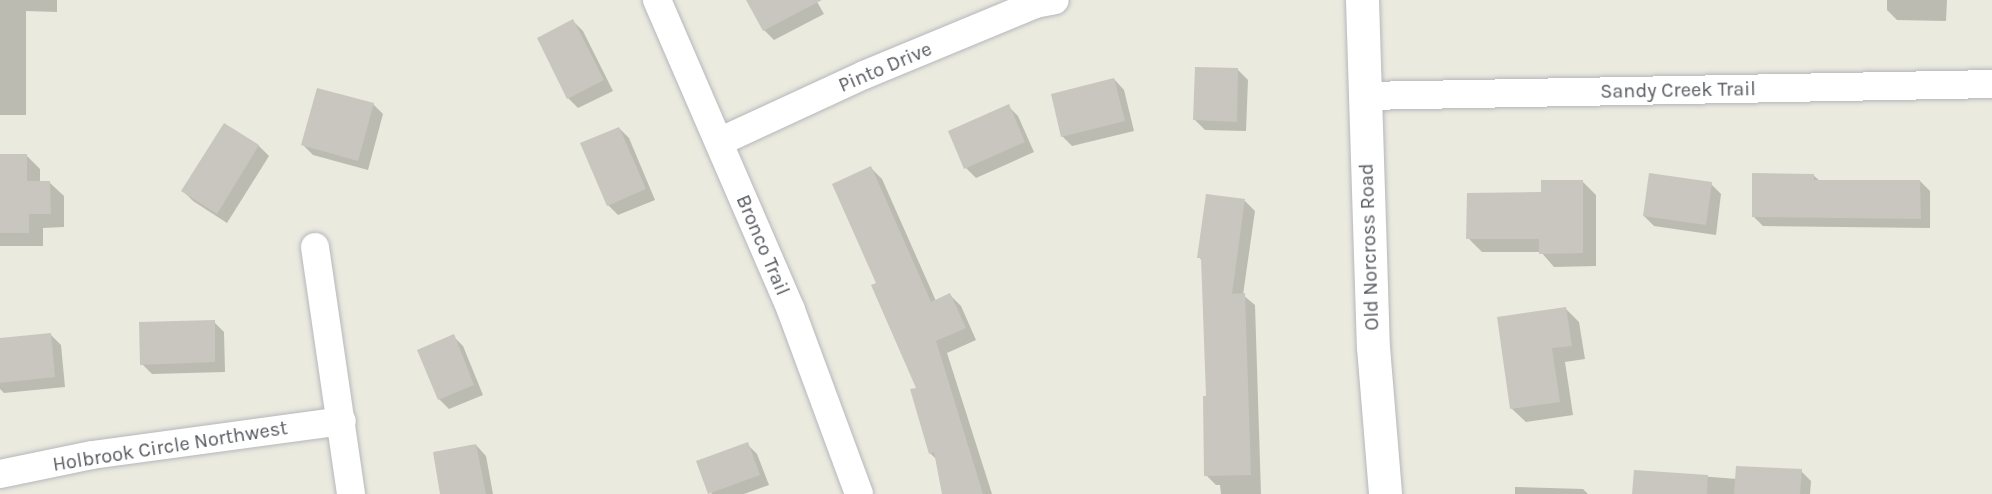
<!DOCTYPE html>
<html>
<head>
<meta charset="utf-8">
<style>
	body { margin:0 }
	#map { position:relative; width:1992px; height:494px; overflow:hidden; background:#ebeadf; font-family:Karla,sans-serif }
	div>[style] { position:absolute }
	.shadow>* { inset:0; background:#0003 }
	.building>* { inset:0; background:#c8c6be }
	.roads { filter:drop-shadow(0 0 2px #b5b7bc) drop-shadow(0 0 2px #b5b7bc) }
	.street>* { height:28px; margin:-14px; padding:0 14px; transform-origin:14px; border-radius:14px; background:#fff }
	.secondary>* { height:33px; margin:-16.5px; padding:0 16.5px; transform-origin:16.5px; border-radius:16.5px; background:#fff }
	span { translate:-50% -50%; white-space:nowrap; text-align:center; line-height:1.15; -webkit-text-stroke:4.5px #fff; paint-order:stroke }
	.street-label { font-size:20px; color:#585b60 }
</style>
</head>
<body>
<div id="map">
	<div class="shadow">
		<i style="clip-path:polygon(0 0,57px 0,57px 12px,26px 11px,26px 115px,0 115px)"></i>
		<i style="clip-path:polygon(748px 0,816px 0,824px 14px,774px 40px,764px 30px)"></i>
		<i style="clip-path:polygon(1887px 0,1947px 0,1946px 21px,1897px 20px,1887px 10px)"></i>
		<i style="clip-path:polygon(573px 21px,583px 31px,613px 91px,578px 108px,568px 98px,539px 38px)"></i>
		<i style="clip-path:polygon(1238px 70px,1248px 80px,1246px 131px,1205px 130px,1195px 120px)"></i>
		<i style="clip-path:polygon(1114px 79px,1124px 90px,1134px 131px,1072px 146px,1062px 136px)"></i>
		<i style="clip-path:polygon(373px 104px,383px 114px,368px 170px,313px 155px,303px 145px)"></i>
		<i style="clip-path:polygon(1008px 106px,1018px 116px,1034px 152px,976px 178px,966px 168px)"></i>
		<i style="clip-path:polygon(224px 125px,259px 146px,269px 156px,227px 223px,193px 201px,183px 191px)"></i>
		<i style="clip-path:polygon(619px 128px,629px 138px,655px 200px,618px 215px,608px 205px)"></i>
		<i style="clip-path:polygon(26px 155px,40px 169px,40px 183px,50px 183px,64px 196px,64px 227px,43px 228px,43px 246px,0 246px,0 156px)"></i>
		<i style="clip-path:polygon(871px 168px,882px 179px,936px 301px,950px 295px,961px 306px,976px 340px,947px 353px,992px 494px,944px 494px,937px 460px,930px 453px,918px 388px,878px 284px)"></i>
		<i style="clip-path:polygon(1813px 175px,1820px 181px,1920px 181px,1930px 191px,1930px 228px,1763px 226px,1753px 216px)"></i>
		<i style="clip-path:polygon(1582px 181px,1596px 195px,1596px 266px,1554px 267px,1541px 252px,1482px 252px,1468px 238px,1542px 194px)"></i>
		<i style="clip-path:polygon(1711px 184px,1721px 194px,1716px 235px,1654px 226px,1644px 216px)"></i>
		<i style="clip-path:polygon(1245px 201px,1255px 211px,1243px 295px,1255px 305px,1261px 494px,1221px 494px,1220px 485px,1216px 485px,1206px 475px,1207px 398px,1202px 261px,1199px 257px)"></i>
		<i style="clip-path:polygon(1565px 308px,1579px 322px,1585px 359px,1565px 362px,1573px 415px,1526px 422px,1512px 409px)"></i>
		<i style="clip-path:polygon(214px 322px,224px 332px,225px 372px,152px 374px,142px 364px)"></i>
		<i style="clip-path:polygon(51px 335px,61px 345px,65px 387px,4px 393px,0 389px,0 340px)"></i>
		<i style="clip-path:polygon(453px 336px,463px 346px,483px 395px,449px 409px,439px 399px)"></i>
		<i style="clip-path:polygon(747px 444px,757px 454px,769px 485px,744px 494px,711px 494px)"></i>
		<i style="clip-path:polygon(476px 445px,486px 456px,493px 494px,442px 494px)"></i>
		<i style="clip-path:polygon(1635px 471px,1737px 479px,1801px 471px,1811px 481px,1810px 494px,1633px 494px)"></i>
		<i style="clip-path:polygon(1515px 487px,1583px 489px,1588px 494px,1515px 494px)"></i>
	</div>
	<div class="building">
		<i style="clip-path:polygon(746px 0,822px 0,763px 31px)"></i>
		<i style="clip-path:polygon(573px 19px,604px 80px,567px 99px,537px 38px)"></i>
		<i style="clip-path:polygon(1195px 67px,1238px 68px,1237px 122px,1193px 120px)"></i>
		<i style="clip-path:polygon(1114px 78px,1125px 121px,1061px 137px,1051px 94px)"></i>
		<i style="clip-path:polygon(317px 88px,374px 103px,358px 161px,301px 145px)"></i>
		<i style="clip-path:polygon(1009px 104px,1025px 142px,964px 169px,948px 131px)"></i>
		<i style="clip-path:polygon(224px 123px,259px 145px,217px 214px,181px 191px)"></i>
		<i style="clip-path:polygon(619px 127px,646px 189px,607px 206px,580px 143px)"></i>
		<i style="clip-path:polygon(0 154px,27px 154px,27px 181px,50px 181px,51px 214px,29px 214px,29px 233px,0 233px)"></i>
		<i style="clip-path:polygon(871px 166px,931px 302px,950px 293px,966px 328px,936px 341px,983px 494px,942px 494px,934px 452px,929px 454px,910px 389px,916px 388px,871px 285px,876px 283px,832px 184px)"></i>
		<i style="clip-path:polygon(1649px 173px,1712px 182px,1706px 225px,1643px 216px)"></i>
		<i style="clip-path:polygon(1752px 173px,1814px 174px,1814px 180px,1920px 180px,1921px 219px,1752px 217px)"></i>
		<i style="clip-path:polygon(1541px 180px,1583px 180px,1583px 253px,1539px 254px,1539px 239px,1466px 239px,1467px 193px,1541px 192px)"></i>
		<i style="clip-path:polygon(1206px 194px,1245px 199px,1232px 294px,1245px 293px,1251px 475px,1204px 476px,1203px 396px,1206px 396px,1201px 258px,1197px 258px)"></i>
		<i style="clip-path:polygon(1566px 307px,1572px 346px,1552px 348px,1560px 402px,1510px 409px,1497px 317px)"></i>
		<i style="clip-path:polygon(215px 320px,215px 362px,140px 365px,139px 322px)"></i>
		<i style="clip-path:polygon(51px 333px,55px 377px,0 383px,0 338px)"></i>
		<i style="clip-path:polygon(454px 334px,474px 385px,438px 400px,417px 350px)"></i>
		<i style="clip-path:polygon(748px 442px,760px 475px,708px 494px,696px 461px)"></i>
		<i style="clip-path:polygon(476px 444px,486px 494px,440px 494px,433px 452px)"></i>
		<i style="clip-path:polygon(1736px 466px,1802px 469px,1800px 494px,1734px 494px)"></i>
		<i style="clip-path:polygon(1634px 470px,1708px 475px,1707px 494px,1632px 494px)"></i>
	</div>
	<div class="roads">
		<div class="street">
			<i style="left:657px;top:0;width:338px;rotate:66.6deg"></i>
			<i style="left:791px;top:310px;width:196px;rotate:69.7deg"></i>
			<i style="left:1364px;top:96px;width:628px;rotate:-1.09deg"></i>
			<i style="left:719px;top:142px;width:160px;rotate:-24.8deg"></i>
			<i style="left:864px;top:75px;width:185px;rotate:-22.5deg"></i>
			<i style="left:1035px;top:4px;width:20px;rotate:-11deg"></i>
			<i style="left:315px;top:247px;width:250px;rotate:81.7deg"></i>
			<i style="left:0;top:474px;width:94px;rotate:-11.7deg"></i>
			<i style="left:92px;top:455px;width:252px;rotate:-7.7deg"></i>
		</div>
		<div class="secondary">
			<i style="left:1362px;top:0;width:347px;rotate:88.2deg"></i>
			<i style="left:1373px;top:347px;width:147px;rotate:85.3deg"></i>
		</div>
	</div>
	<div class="street-label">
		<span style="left:885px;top:67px;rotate:-23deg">Pinto Drive</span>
		<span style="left:1678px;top:90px;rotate:-1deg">Sandy Creek Trail</span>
		<span style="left:763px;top:245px;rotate:67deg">Bronco Trail</span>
		<span style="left:1369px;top:247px;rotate:-92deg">Old Norcross Road</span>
		<span style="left:170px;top:446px;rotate:-9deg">Holbrook Circle Northwest</span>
	</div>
</div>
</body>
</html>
